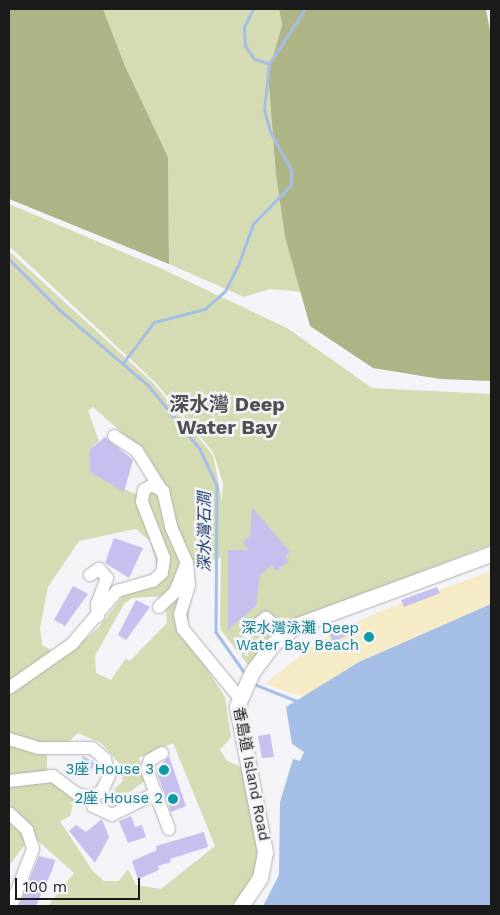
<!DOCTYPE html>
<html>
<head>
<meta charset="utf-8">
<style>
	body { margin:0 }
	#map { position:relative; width:500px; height:915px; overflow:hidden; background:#f4f4f8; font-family:"Work Sans","Noto Sans TC",sans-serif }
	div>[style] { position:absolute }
	.green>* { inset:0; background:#d5dcb3 }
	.forest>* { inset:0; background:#adb586 }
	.sand>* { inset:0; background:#f5ebc6 }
	.water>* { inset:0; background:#a5bee6 }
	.stream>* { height:2.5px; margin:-1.25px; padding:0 1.25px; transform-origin:1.25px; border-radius:1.25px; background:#a5bee6 }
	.building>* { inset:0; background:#c5c0ed }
	.roads { filter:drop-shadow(0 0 1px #b0afb3) drop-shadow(0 0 1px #b0afb3) }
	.minor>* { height:12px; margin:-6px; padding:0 6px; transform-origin:6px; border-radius:6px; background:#fff }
	.major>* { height:15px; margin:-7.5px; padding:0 7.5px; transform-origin:7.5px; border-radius:7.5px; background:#fff }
	.dots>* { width:14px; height:14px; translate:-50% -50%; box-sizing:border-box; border:2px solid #f4f4f8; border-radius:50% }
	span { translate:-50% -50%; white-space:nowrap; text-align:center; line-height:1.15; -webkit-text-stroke:5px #f4f4f8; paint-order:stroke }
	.culture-label { font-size:15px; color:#0d838f }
	.right { translate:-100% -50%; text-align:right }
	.street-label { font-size:15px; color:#1a1a1b }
	.water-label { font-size:16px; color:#1a396a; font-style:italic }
	.district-label { font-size:20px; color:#504f52; font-weight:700 }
	.frame { position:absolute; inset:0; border:10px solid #1a1a1b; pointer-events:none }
	.scale { position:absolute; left:15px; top:878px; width:125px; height:22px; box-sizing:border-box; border:2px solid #1a1a1b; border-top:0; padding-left:6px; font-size:15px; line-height:18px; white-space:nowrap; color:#1a1a1b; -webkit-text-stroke:4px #f4f4f8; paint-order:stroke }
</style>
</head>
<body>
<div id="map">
	<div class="green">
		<i style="clip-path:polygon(103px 9px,279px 9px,282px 25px,268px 74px,276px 175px,285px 237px,303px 292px,270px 289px,244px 297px,169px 264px,168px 157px,125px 66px)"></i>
		<i style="clip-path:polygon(evenodd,9px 204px,158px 267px,287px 328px,372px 388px,491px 394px,491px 545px,282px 625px,248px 665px,220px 629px,221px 558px,193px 564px,188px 628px,202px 661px,225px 697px,231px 737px,220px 750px,227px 761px,243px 768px,259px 847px,254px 880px,231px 906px,48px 906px,74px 873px,37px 840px,26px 843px,9px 866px,9px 251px,153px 383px,213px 455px,222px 501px,223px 483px,213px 452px,156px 383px,9px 246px,9px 204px,93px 407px,136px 445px,155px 470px,135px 494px,90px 472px,89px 450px,99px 441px,88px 410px,93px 407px,9px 204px,136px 529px,150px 541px,158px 569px,123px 596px,98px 628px,73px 650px,51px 650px,42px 645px,40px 628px,48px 587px,79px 541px,136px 529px,9px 204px,165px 596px,167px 623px,130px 661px,126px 658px,111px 680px,96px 673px,95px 656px,124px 604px,132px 598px,165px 596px,9px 204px,78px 733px,101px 743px,119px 763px,123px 781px,105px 798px,115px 807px,129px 800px,126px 795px,146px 780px,139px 758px,173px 743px,215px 846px,161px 889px,136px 885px,128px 869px,119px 881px,104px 881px,92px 870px,60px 821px,70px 816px,75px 795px,52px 781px,47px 770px,47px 754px,59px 751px,78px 733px)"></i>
	</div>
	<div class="forest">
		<i style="clip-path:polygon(9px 9px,103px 9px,125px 66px,168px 157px,169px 264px,9px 199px)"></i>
		<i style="clip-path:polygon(279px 9px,486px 9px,491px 36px,491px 381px,440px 379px,373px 368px,310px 326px,285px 237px,276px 175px,268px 74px,282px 25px)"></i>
	</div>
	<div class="sand">
		<i style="clip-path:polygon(491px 571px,491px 604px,359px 662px,303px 697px,265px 684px,316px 643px,373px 614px)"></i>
	</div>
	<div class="water">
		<i style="clip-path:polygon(491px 604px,491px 906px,263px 906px,279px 875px,280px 802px,293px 759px,300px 761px,304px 752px,292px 744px,286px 707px,359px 662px)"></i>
	</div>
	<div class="stream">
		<i style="left:269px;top:64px;width:66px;rotate:-56.8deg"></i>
		<i style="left:9px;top:259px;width:74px;rotate:45deg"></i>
		<i style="left:61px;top:311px;width:116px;rotate:40.4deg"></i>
		<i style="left:149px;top:386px;width:81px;rotate:51deg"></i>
		<i style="left:200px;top:449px;width:40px;rotate:65deg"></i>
		<i style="left:217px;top:485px;width:147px;rotate:90.4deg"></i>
		<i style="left:216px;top:632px;width:49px;rotate:55deg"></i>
		<i style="left:123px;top:363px;width:51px;rotate:-52.9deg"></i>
		<i style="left:154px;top:322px;width:53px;rotate:-14.3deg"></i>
		<i style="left:205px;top:309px;width:27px;rotate:-42deg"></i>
		<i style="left:225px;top:291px;width:28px;rotate:-63deg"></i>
		<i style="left:238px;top:266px;width:45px;rotate:-70.3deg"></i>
		<i style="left:253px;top:224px;width:54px;rotate:-45.7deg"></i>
		<i style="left:291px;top:185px;width:15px;rotate:-90deg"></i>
		<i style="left:291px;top:170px;width:43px;rotate:-118.9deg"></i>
		<i style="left:270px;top:132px;width:23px;rotate:-105deg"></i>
		<i style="left:264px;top:110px;width:46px;rotate:-83.8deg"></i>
		<i style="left:269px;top:64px;width:16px;rotate:-162deg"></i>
		<i style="left:254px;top:59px;width:16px;rotate:-125deg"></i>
		<i style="left:245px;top:46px;width:19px;rotate:-93deg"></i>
		<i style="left:244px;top:27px;width:20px;rotate:-63deg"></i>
		<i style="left:254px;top:684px;width:46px;rotate:21.6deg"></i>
	</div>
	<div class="building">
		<i style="clip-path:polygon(105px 437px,133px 460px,124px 492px,90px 472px,89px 450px)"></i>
		<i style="clip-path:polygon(252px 507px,290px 552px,285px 556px,289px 561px,276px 571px,272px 565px,260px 575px,256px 606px,228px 630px,228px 550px,249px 550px,242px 542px,250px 536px)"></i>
		<i style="clip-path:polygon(114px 538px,143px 548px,129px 578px,105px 563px)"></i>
		<i style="clip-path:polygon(73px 586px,88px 594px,65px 626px,54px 620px)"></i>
		<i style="clip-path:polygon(437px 587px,440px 593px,404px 607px,401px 600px)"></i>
		<i style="clip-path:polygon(136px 600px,150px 607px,126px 640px,118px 635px)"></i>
		<i style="clip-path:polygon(343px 625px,348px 635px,333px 642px,328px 631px)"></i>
		<i style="clip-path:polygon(270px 734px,274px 757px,262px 758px,258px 736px)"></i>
		<i style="clip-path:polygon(83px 756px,95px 763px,89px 775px,76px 768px)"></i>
		<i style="clip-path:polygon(169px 756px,186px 806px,171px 812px,156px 770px)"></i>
		<i style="clip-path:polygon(131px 816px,135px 827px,142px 825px,146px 837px,128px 843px,119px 821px)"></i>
		<i style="clip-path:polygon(102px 819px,109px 837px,95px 863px,69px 831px,76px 825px,86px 832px)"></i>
		<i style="clip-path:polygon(204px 832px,208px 847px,170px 859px,171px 862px,158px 866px,159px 870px,138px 879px,132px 861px,157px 850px,156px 846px)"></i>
		<i style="clip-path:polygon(39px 856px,55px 860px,53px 868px,36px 906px,19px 906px)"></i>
	</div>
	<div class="roads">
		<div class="minor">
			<i style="left:114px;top:436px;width:27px;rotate:33deg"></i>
			<i style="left:137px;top:451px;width:44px;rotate:58.1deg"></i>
			<i style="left:90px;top:575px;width:11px;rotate:-34deg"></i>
			<i style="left:99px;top:569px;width:12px;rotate:48deg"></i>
			<i style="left:107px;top:578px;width:28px;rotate:111deg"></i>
			<i style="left:97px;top:604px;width:12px;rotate:85deg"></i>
			<i style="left:159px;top:607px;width:22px;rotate:-43deg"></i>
			<i style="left:175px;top:592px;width:31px;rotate:-68deg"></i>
			<i style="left:248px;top:632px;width:23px;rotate:-38deg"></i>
			<i style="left:266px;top:618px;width:23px;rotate:40deg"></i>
			<i style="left:9px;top:688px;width:77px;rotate:-34.9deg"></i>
			<i style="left:72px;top:644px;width:70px;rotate:-49.7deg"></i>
			<i style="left:117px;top:591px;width:37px;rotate:-16deg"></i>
			<i style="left:153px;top:581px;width:12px;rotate:-42deg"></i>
			<i style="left:162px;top:573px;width:15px;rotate:-82deg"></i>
			<i style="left:164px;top:558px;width:60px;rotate:-111.4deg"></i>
			<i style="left:142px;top:502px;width:12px;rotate:-81deg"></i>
			<i style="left:144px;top:490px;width:9px;rotate:-32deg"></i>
			<i style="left:152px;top:485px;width:13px;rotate:29deg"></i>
			<i style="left:163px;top:491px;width:37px;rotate:77deg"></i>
			<i style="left:171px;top:527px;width:39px;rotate:66deg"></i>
			<i style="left:187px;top:563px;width:22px;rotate:85deg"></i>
			<i style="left:189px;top:585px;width:30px;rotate:107deg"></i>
			<i style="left:180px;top:614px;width:15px;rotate:79deg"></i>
			<i style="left:183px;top:629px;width:87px;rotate:50.6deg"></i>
			<i style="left:9px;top:739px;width:30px;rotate:17deg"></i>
			<i style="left:38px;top:748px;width:54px"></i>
			<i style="left:92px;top:748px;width:17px;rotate:40deg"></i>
			<i style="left:105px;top:759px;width:17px;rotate:77deg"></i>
			<i style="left:109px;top:776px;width:17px;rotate:115deg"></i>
			<i style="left:102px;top:791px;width:13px;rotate:153deg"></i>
			<i style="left:90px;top:797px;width:13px;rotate:-167deg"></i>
			<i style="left:77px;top:794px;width:30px;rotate:-143deg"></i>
			<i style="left:53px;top:776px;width:44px;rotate:173.5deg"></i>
			<i style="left:162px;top:753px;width:14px;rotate:150deg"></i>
			<i style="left:150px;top:760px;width:10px;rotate:107deg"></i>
			<i style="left:147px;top:770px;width:63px;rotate:69.6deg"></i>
			<i style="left:90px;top:797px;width:9px;rotate:72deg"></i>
			<i style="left:93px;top:806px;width:21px;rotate:25deg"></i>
			<i style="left:112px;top:815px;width:49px;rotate:-26.6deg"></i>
			<i style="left:9px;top:813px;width:25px;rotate:43deg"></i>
			<i style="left:27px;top:830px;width:20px;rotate:72deg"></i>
			<i style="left:33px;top:849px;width:56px;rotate:111deg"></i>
		</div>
		<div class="major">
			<i style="left:241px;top:906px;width:34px;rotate:-56deg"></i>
			<i style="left:260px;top:878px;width:26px;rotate:-79deg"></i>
			<i style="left:265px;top:852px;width:149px;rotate:-100.9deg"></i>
			<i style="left:237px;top:706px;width:37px;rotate:-66deg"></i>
			<i style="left:252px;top:672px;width:35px;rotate:-53deg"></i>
			<i style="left:273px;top:644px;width:28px;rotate:-39deg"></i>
			<i style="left:295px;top:626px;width:209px;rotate:-20.2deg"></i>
		</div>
	</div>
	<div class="dots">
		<i style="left:369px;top:637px;background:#0f9aa8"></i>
		<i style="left:164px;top:770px;background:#0f9aa8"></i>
		<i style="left:173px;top:799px;background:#0f9aa8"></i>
	</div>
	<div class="culture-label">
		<span class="right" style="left:359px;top:637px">深水灣泳灘 Deep<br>Water Bay Beach</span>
		<span class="right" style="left:154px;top:770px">3座 House 3</span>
		<span class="right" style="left:163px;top:799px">2座 House 2</span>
	</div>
	<div class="street-label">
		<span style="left:251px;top:774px;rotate:79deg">香島道 Island Road</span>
	</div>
	<div class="water-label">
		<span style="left:205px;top:532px;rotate:-90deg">深水灣石澗</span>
	</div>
	<div class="district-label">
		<span style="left:227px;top:416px">深水灣 Deep<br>Water Bay</span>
	</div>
	<div class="frame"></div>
	<div class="scale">100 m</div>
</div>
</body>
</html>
